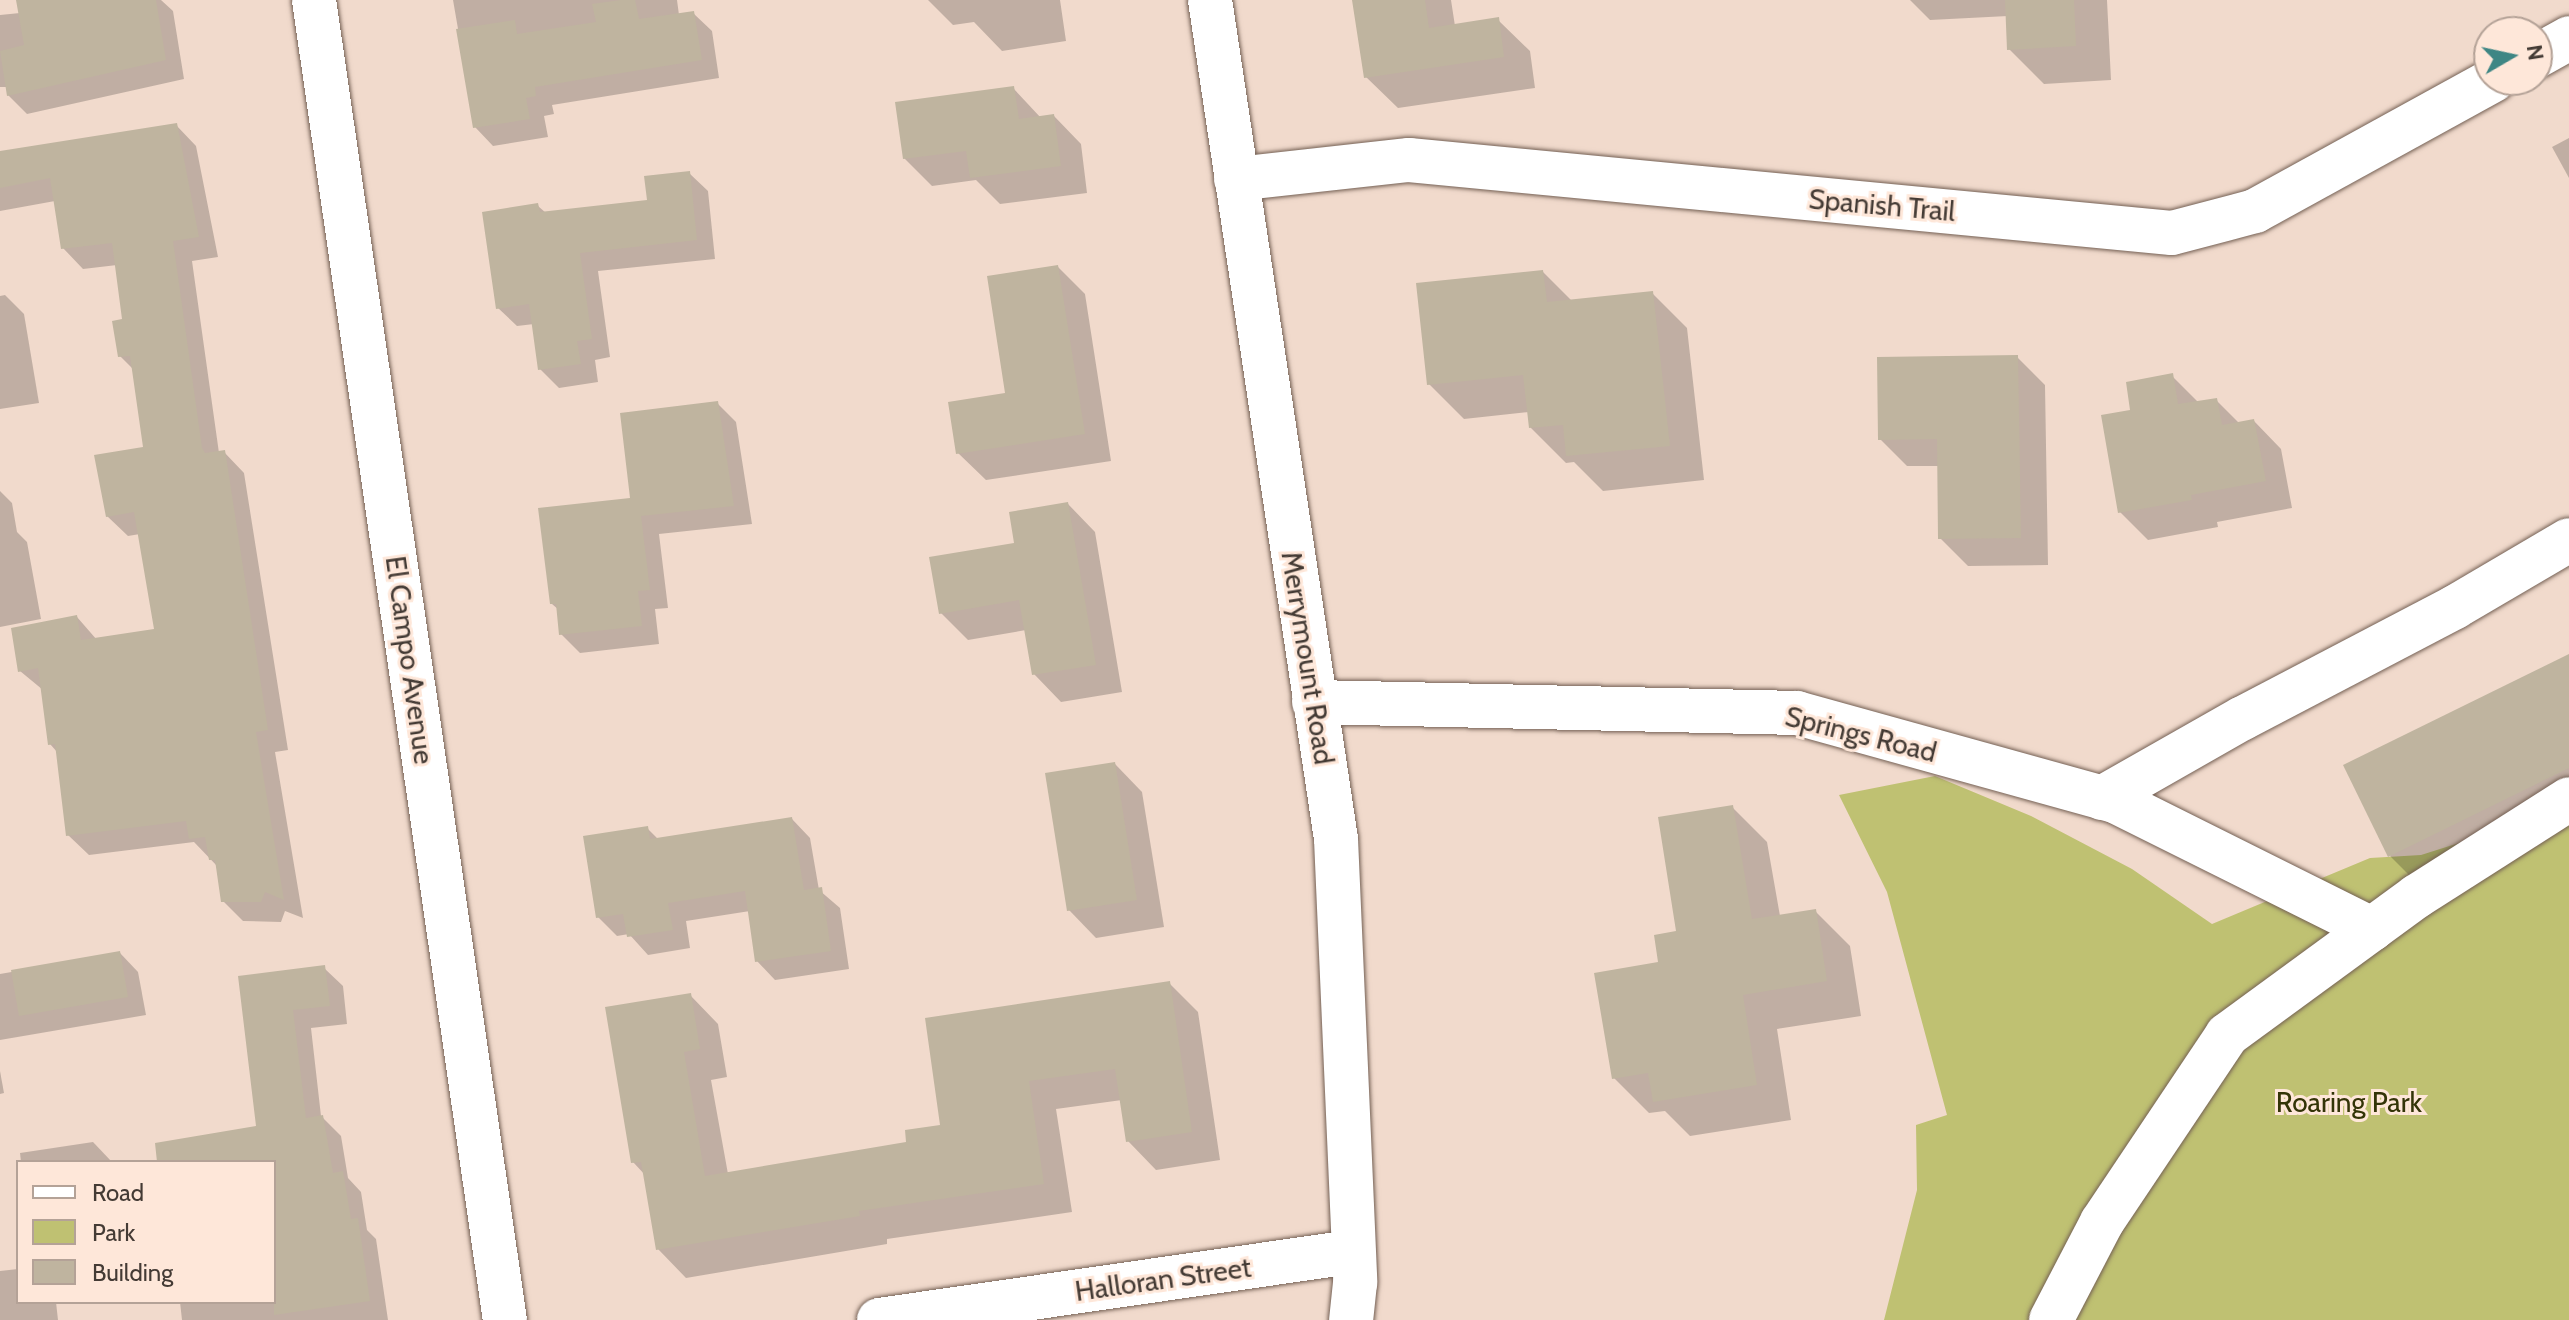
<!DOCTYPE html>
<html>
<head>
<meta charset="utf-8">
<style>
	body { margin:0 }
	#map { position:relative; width:2569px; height:1320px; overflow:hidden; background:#f1dacc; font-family:Cabin,sans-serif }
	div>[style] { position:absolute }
	.green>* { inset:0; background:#bfc172 }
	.shadow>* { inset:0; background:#0003 }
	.building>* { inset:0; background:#bfb49f }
	.roads { filter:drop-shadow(0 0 2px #746054) drop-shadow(0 0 2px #746054) }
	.minor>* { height:44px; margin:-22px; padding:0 22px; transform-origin:22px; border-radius:22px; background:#fff }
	span { translate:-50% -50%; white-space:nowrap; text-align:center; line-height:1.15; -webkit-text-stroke:6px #fee7d9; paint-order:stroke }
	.street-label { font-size:28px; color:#443b35 }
	.park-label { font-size:28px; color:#333407 }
	.legend { position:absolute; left:16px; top:1160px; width:260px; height:144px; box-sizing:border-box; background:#fee7d9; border:2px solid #b4a297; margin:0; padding:10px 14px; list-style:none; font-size:24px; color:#443b35 }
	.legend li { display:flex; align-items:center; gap:16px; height:40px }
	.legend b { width:40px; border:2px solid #b4a297 }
	.north { position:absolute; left:2473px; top:16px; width:80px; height:80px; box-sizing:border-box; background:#fee7d9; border:2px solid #b4a297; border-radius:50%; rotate:81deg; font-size:22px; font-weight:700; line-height:32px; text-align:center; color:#443b35 }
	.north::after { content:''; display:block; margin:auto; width:28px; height:36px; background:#3e8684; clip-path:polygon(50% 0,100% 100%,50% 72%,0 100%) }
</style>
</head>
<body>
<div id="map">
	<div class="green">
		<i style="clip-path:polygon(1935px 776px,2031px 816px,2132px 869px,2212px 924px,2370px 858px,2421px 855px,2500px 830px,2569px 791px,2569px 1320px,1884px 1320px,1917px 1190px,1916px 1125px,1947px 1115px,1887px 892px,1839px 795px)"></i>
	</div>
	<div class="shadow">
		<i style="clip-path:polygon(18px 0,161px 0,173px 11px,184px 79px,27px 114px,8px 95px,7px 87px,0 87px,0 15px,20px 13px)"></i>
		<i style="clip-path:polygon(453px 0,677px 0,679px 15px,693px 13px,712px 31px,719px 78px,552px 105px,554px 114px,544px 116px,548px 137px,493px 146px,475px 127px)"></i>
		<i style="clip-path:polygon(928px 0,1060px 0,1066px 41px,1002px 51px,974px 22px,953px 25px)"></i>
		<i style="clip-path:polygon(1355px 0,1451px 0,1455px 26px,1498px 20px,1530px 51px,1535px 88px,1398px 108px,1366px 77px)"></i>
		<i style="clip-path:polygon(1910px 0,2107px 0,2111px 80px,2044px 84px,2009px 49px,2008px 16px,1930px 20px)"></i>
		<i style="clip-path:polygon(1013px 88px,1041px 118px,1054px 116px,1081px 144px,1087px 193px,1000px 204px,976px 180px,932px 186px,904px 158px)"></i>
		<i style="clip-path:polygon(176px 125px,196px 146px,218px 257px,192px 261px,219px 453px,224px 452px,244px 473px,288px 750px,275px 752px,303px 918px,285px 911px,281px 922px,243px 921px,223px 901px,218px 867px,194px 842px,89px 855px,68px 835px,58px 753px,50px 744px,43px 690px,20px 671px,77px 617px,97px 640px,157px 631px,140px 534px,128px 536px,107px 516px,145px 449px,134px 370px,120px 356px,125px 321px,117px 265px,83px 269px,63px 248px,55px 201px,0 211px,0 153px)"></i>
		<i style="clip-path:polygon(2569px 138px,2569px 178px,2552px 147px)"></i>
		<i style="clip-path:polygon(689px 173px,708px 191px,715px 259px,598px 271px,610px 357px,595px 360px,598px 382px,559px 388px,540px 369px,534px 324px,517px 326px,498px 308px,538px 206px,546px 213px,649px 202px)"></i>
		<i style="clip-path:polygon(1058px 267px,1085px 294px,1111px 461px,986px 480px,958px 453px,1007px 394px)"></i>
		<i style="clip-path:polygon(1543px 272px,1572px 301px,1652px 293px,1687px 328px,1704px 480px,1603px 491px,1574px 462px,1566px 463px,1531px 428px,1529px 412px,1464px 419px,1429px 384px)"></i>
		<i style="clip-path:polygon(5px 295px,24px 314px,39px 403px,0 409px,0 296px)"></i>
		<i style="clip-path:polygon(2017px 357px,2045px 385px,2048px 565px,1968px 566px,1940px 538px,1939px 466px,1907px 466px,1880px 439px)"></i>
		<i style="clip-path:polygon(2172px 376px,2199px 403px,2216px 400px,2240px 424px,2254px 421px,2281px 449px,2292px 508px,2217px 522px,2218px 527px,2148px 540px,2120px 512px,2133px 412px)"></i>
		<i style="clip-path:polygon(717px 403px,736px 422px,752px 524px,659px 534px,668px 608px,655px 609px,659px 644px,580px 653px,561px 634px,559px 610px,552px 604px,632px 499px)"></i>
		<i style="clip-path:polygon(0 491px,12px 503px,17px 532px,27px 542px,41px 619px,0 627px)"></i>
		<i style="clip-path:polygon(1068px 504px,1095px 532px,1122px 692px,1061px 702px,1034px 674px,1026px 630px,968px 640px,941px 613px)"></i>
		<i style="clip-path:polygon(2569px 656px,2569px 820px,2425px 891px,2390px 856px)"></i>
		<i style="clip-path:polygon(1115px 764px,1142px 792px,1164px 927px,1096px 938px,1069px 910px)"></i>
		<i style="clip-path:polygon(1732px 807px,1767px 842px,1780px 916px,1815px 911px,1850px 946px,1861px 1016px,1777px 1029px,1791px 1120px,1690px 1136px,1665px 1111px,1649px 1113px,1614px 1078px,1660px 964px,1679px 933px)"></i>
		<i style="clip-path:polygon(792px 819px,810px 838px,819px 890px,840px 908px,849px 969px,775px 980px,757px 961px,750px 911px,686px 921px,690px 948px,648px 955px,629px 934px,617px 936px,598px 917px,647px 828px,659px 840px)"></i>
		<i style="clip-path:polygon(120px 953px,138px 972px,146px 1015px,0 1040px,0 974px)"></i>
		<i style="clip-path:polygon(324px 968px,343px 986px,347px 1024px,311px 1028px,321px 1116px,341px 1136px,348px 1178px,361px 1192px,367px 1230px,376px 1239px,388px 1320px,182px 1320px,180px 1302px,274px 1302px,274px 1162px,209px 1162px,258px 1128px,240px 978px)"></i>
		<i style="clip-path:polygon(1169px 983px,1198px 1012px,1220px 1160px,1156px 1170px,1128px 1141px,1122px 1100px,1056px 1109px,1072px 1212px,887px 1239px,887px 1244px,686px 1278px,658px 1249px,646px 1176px,633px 1162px,690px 995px,718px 1024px,727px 1077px,711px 1080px,728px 1174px,909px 1144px,943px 1127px)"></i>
		<i style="clip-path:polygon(0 1071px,4px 1093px,0 1094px)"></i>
		<i style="clip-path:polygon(93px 1142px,112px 1162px,21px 1162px,20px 1153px)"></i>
		<i style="clip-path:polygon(18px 1269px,18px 1302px,56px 1302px,58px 1320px,0 1320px,0 1271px)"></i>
	</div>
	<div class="building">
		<i style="clip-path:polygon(16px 0,156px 0,166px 60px,7px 96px,0 51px,24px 45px)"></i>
		<i style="clip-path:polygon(621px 0,635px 0,639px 19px,694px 11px,702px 60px,535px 87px,536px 96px,526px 98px,530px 119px,473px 128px,456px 29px,515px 20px,517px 34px,596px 22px,592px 4px)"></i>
		<i style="clip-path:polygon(1352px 0,1425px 0,1429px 28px,1499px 17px,1504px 57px,1364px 78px)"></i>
		<i style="clip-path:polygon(2005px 0,2074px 0,2076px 46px,2007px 50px)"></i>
		<i style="clip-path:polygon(1014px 86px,1019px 119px,1054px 114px,1061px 166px,970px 178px,966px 151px,903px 159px,895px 102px)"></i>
		<i style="clip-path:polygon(177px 123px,199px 237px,173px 241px,202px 448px,205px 453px,225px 450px,268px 730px,256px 732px,284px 900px,265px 892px,261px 902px,221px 902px,215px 860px,209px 860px,205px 837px,189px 839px,186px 821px,66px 836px,55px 744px,48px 745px,38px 668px,18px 672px,11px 628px,77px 615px,81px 640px,154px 629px,134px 512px,106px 517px,94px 455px,143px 447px,130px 356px,118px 357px,112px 321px,122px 319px,112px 243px,61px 249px,50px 178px,0 188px,0 151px)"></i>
		<i style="clip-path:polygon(690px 171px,697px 240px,580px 253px,592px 339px,577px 341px,581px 364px,538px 370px,529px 304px,496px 309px,482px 212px,538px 203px,540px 212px,647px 200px,644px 176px)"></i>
		<i style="clip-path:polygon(1058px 265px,1085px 434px,956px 454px,948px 402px,1005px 393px,987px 276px)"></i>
		<i style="clip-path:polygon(1543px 270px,1547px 302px,1653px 291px,1670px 446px,1566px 456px,1563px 425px,1529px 428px,1523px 375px,1427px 385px,1416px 283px)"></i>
		<i style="clip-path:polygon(2018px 355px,2021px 538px,1938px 539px,1937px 439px,1878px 440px,1877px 357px)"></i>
		<i style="clip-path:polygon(2173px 373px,2178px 404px,2217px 398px,2222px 425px,2254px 419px,2266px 481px,2191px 495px,2192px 500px,2118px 513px,2101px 415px,2130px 410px,2126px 382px)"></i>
		<i style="clip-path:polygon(718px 401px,734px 506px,641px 516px,650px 590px,638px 591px,642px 626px,559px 635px,556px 604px,550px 604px,538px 508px,630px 498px,620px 413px)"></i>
		<i style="clip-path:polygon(1068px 502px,1096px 665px,1032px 675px,1019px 600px,939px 614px,929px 557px,1014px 543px,1009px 512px)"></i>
		<i style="clip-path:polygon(2569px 654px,2569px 768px,2388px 857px,2343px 765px)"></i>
		<i style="clip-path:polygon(1115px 762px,1137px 900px,1067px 911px,1045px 773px)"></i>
		<i style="clip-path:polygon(1733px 805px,1752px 919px,1816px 909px,1827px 981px,1743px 995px,1757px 1085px,1653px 1102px,1648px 1073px,1612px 1079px,1594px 973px,1658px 962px,1654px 935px,1676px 931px,1658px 817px)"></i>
		<i style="clip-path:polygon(792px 817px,804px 890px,822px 887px,831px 951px,755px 962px,745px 891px,668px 903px,673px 930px,627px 937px,623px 914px,596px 918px,583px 836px,648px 826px,650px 839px)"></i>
		<i style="clip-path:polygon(120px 951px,128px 997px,19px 1016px,11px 970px)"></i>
		<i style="clip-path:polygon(325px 965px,330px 1006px,293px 1010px,306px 1118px,323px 1115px,333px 1173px,343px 1171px,351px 1219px,358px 1218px,370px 1301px,274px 1315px,274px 1162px,157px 1162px,155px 1143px,256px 1126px,238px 976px)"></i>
		<i style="clip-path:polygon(1170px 981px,1192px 1132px,1126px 1142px,1115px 1069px,1029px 1081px,1044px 1184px,859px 1211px,860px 1216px,656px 1250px,641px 1162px,631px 1163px,605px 1007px,691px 993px,700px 1049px,684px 1052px,705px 1176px,906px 1142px,905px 1130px,940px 1125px,925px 1018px)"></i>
	</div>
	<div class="roads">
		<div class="minor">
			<i style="left:314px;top:0;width:1334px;rotate:81.77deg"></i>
			<i style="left:1210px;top:0;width:848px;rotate:81.46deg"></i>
			<i style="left:1336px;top:839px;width:444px;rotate:87.5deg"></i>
			<i style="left:1355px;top:1283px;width:37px;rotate:96deg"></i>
			<i style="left:2537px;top:56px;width:37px;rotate:-29deg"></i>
			<i style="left:1236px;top:179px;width:174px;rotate:-6.3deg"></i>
			<i style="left:1409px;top:160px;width:766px;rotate:5.47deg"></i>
			<i style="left:2172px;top:233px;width:86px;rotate:-14.8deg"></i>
			<i style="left:2255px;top:211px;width:272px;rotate:-28.8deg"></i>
			<i style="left:1314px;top:702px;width:483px;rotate:1.3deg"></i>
			<i style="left:1797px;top:713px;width:332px;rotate:15.5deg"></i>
			<i style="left:2117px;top:802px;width:285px;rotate:26.5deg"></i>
			<i style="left:2102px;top:798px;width:162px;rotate:-29.6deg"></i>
			<i style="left:2243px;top:718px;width:239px;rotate:-27.6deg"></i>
			<i style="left:2455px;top:607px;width:132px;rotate:-30.4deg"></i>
			<i style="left:879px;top:1320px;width:479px;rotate:-8.2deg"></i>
			<i style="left:2051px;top:1320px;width:110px;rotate:-62.5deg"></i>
			<i style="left:2102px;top:1222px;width:225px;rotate:-56.2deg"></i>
			<i style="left:2227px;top:1035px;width:235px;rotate:-36.2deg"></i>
			<i style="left:2417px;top:896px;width:180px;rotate:-32.5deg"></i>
		</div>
	</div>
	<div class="street-label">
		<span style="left:1882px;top:205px;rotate:5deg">Spanish Trail</span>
		<span style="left:1308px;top:658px;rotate:81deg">Merrymount Road</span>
		<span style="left:410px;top:660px;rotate:82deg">El Campo Avenue</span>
		<span style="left:1861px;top:734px;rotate:14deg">Springs Road</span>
		<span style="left:1163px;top:1279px;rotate:-8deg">Halloran Street</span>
	</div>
	<div class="park-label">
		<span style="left:2349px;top:1102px">Roaring Park</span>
	</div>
	<ul class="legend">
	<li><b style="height:10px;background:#fff"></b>Road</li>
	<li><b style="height:22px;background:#bfc172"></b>Park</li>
	<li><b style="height:22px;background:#bfb49f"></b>Building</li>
	</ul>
	<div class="north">N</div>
</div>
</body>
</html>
